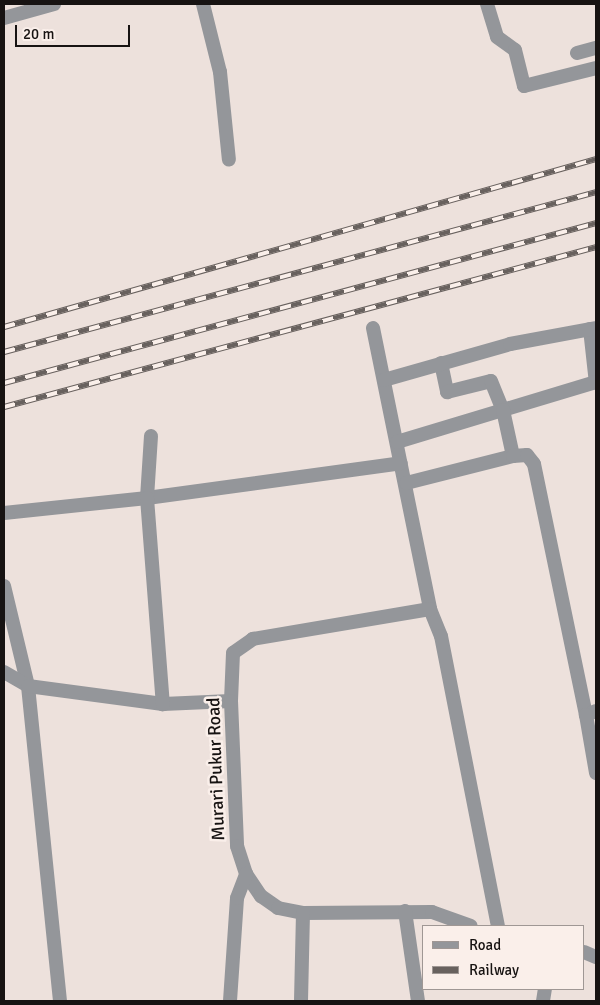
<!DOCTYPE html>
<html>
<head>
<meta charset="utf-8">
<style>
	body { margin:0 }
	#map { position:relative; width:600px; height:1005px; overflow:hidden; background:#ede1dc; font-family:Signika,sans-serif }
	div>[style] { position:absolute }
	.service>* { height:14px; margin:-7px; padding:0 7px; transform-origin:7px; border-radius:7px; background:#94969a }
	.minor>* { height:14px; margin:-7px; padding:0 7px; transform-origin:7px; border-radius:7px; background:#94969a }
	.tertiary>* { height:14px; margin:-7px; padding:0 7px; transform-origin:7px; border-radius:7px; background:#94969a }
	.rail>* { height:5.5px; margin-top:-2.75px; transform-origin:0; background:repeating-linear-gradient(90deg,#faefea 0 11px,#68615e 0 22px); box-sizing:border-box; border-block:1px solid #68615e }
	span { translate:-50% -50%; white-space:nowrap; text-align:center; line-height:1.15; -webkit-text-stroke:5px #faefea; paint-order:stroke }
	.street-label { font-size:18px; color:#171312 }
	.frame { position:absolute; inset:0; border:5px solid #171312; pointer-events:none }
	.legend { position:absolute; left:422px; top:925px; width:162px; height:65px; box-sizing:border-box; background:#faefea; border:1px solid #9f9794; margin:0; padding:6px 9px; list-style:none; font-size:15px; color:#171312 }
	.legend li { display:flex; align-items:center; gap:10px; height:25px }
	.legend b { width:25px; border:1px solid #9f9794 }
	.scale { position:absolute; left:15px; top:25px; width:115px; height:22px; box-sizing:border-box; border:2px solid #171312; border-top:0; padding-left:6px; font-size:15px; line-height:18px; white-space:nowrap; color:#171312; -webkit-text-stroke:4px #faefea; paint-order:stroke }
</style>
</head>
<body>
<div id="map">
	<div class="service">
		<i style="left:203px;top:4px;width:70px;rotate:76deg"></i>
		<i style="left:220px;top:72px;width:88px;rotate:84.2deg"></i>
		<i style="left:487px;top:4px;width:34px;rotate:73deg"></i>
		<i style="left:497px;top:37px;width:22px;rotate:36deg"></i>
		<i style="left:515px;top:50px;width:37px;rotate:76deg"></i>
		<i style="left:524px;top:86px;width:74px;rotate:-14deg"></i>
		<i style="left:577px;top:53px;width:20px;rotate:-15deg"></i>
		<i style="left:373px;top:328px;width:287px;rotate:78.5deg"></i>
		<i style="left:430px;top:609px;width:29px;rotate:68deg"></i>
		<i style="left:441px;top:636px;width:296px;rotate:78.9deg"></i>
		<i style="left:590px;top:329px;width:54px;rotate:83.7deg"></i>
		<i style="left:441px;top:363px;width:30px;rotate:78deg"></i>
		<i style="left:447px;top:392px;width:45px;rotate:-14deg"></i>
		<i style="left:491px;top:381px;width:31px;rotate:68deg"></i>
		<i style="left:503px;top:410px;width:97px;rotate:-16.8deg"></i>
		<i style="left:384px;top:380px;width:131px;rotate:-15.9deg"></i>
		<i style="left:510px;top:344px;width:87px;rotate:-10.5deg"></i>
		<i style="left:397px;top:442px;width:111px;rotate:-16.8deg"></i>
		<i style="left:503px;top:410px;width:47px;rotate:77.7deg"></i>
		<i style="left:513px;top:456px;width:110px;rotate:165.8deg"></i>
		<i style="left:513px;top:456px;width:14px;rotate:-4deg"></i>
		<i style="left:527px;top:455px;width:11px;rotate:52deg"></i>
		<i style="left:534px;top:464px;width:256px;rotate:78.3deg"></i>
		<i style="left:4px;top:513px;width:144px;rotate:-6deg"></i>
		<i style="left:147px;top:498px;width:256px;rotate:-7.8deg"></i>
		<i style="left:4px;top:586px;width:103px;rotate:76.5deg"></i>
		<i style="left:28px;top:686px;width:317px;rotate:84.2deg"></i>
		<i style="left:4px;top:672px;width:28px;rotate:30deg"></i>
		<i style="left:28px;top:686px;width:136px;rotate:7.6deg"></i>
		<i style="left:163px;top:704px;width:68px;rotate:-2.5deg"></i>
		<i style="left:596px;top:711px;width:11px;rotate:158deg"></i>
		<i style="left:586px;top:715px;width:59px;rotate:80.2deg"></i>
	</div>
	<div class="minor">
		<i style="left:151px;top:436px;width:62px;rotate:93.7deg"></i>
		<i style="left:147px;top:498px;width:207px;rotate:85.6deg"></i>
		<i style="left:430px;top:609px;width:180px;rotate:170.4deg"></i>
		<i style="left:253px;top:639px;width:24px;rotate:145deg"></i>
		<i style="left:233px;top:653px;width:48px;rotate:92.4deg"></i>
		<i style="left:231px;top:701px;width:145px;rotate:87.6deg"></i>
		<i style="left:237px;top:846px;width:29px;rotate:72deg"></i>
		<i style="left:246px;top:874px;width:27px;rotate:56deg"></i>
		<i style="left:261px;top:896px;width:21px;rotate:35deg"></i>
		<i style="left:278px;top:908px;width:25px;rotate:11deg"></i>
		<i style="left:303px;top:913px;width:129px;rotate:-0.4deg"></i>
		<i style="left:432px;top:912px;width:41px;rotate:19.7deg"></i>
		<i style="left:405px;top:911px;width:91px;rotate:81.8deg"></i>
		<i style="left:584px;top:952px;width:13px;rotate:23deg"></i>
		<i style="left:230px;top:1001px;width:103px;rotate:-86.1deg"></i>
		<i style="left:237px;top:898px;width:26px;rotate:-69deg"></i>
		<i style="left:301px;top:1001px;width:88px;rotate:-88.7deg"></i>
		<i style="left:543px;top:1001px;width:12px;rotate:-81deg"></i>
	</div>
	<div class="tertiary">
		<i style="left:4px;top:18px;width:52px;rotate:-15.6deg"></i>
	</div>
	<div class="rail">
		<i style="left:4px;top:327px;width:615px;rotate:-15.84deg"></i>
		<i style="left:4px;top:352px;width:613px;rotate:-15.12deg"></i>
		<i style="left:4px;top:383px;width:613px;rotate:-15.12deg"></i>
		<i style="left:4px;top:407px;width:613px;rotate:-15.12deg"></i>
	</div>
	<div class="street-label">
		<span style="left:216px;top:769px;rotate:-92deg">Murari Pukur Road</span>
	</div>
	<div class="frame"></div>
	<ul class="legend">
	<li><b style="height:6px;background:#94969a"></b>Road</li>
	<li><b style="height:6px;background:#68615e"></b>Railway</li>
	</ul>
	<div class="scale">20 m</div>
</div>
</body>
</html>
